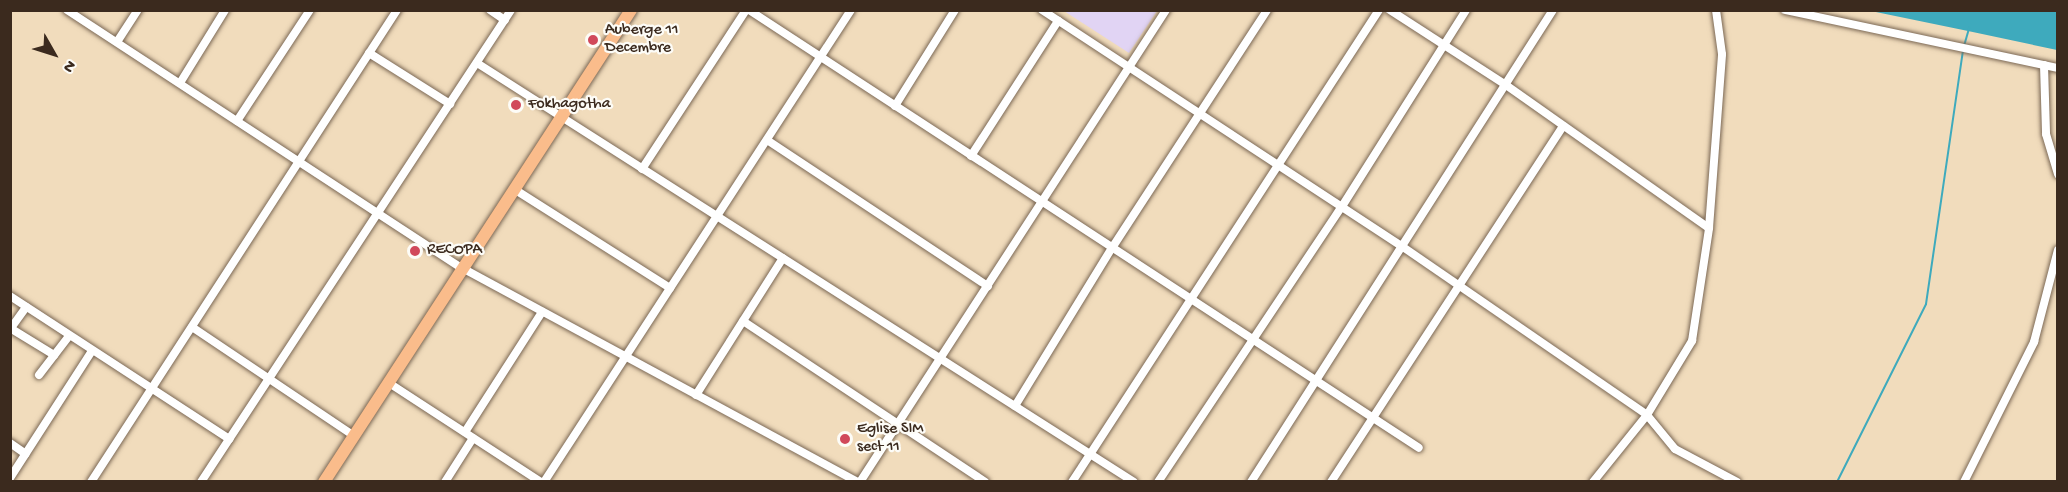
<!DOCTYPE html>
<html>
<head>
<meta charset="utf-8">
<style>
	body { margin:0 }
	#map { position:relative; width:2068px; height:492px; overflow:hidden; background:#f1dcbc; font-family:"Gochi Hand",sans-serif }
	div>[style] { position:absolute }
	.built>* { inset:0; background:#e1d4f4 }
	.water>* { inset:0; background:#3eaabd }
	.stream>* { height:2px; margin:-1px; padding:0 1px; transform-origin:1px; border-radius:1px; background:#3eaabd }
	.roads { filter:drop-shadow(0 0 2px #7b6855) drop-shadow(0 0 2px #7b6855) }
	.minor>* { height:8px; margin:-4px; padding:0 4px; transform-origin:4px; border-radius:4px; background:#fff }
	.highway>* { height:12px; margin:-6px; padding:0 6px; transform-origin:6px; border-radius:6px; background:#fabc8b }
	.dots>* { width:16px; height:16px; translate:-50% -50%; box-sizing:border-box; border:3px solid #fdfcf7; border-radius:50% }
	span { translate:-50% -50%; white-space:nowrap; text-align:center; line-height:1.15; -webkit-text-stroke:4.5px #fdfcf7; paint-order:stroke }
	.poi-label { font-size:16px; color:#3b2a1e }
	.left { translate:0 -50%; text-align:left }
	.frame { position:absolute; inset:0; border:12px solid #3b2a1e; pointer-events:none }
	.north { position:absolute; left:24px; top:24px; width:60px; height:60px; -webkit-text-stroke:4px #fdfcf7; paint-order:stroke; rotate:129deg; font-size:16px; font-weight:700; line-height:24px; text-align:center; color:#3b2a1e }
	.north::after { content:''; display:block; margin:auto; width:21px; height:27px; background:#3b2a1e; clip-path:polygon(50% 0,100% 100%,50% 72%,0 100%) }
</style>
</head>
<body>
<div id="map">
	<div class="built">
		<i style="clip-path:polygon(1064px 11px,1157px 10px,1157px 11px,1129px 53px)"></i>
	</div>
	<div class="water">
		<i style="clip-path:polygon(1871px 11px,2057px 11px,2057px 50px,1968px 31px)"></i>
	</div>
	<div class="stream">
		<i style="left:1964px;top:46px;width:19px;rotate:-74deg"></i>
		<i style="left:1837px;top:482px;width:199px;rotate:-63.4deg"></i>
		<i style="left:1926px;top:304px;width:256px;rotate:-81.7deg"></i>
	</div>
	<div class="roads">
		<div class="minor">
			<i style="left:67px;top:10px;width:472px;rotate:33.2deg"></i>
			<i style="left:462px;top:268px;width:450px;rotate:28.4deg"></i>
			<i style="left:490px;top:10px;width:18px;rotate:34deg"></i>
			<i style="left:749px;top:10px;width:800px;rotate:33.17deg"></i>
			<i style="left:1042px;top:10px;width:432px;rotate:33.3deg"></i>
			<i style="left:1403px;top:247px;width:296px;rotate:34.5deg"></i>
			<i style="left:1647px;top:415px;width:44px;rotate:50.5deg"></i>
			<i style="left:1675px;top:449px;width:70px;rotate:28deg"></i>
			<i style="left:1390px;top:10px;width:138px;rotate:32.9deg"></i>
			<i style="left:1506px;top:85px;width:248px;rotate:35.2deg"></i>
			<i style="left:1785px;top:10px;width:279px;rotate:12deg"></i>
			<i style="left:117px;top:42px;width:38px;rotate:-57deg"></i>
			<i style="left:369px;top:53px;width:96px;rotate:32.2deg"></i>
			<i style="left:477px;top:63px;width:779px;rotate:32.53deg"></i>
			<i style="left:2044px;top:65px;width:69px;rotate:88.3deg"></i>
			<i style="left:2046px;top:134px;width:42px;rotate:73.3deg"></i>
			<i style="left:180px;top:83px;width:86px;rotate:-58.3deg"></i>
			<i style="left:895px;top:106px;width:113px;rotate:-58deg"></i>
			<i style="left:237px;top:121px;width:133px;rotate:-56.7deg"></i>
			<i style="left:767px;top:140px;width:265px;rotate:33.5deg"></i>
			<i style="left:971px;top:156px;width:161px;rotate:-57.2deg"></i>
			<i style="left:642px;top:169px;width:190px;rotate:-56.8deg"></i>
			<i style="left:514px;top:189px;width:185px;rotate:32.4deg"></i>
			<i style="left:10px;top:296px;width:262px;rotate:33.1deg"></i>
			<i style="left:743px;top:321px;width:291px;rotate:33.6deg"></i>
			<i style="left:192px;top:327px;width:195px;rotate:33.9deg"></i>
			<i style="left:10px;top:328px;width:52px;rotate:31.5deg"></i>
			<i style="left:11px;top:328px;width:26px;rotate:-54deg"></i>
			<i style="left:39px;top:375px;width:49px;rotate:-52.4deg"></i>
			<i style="left:389px;top:383px;width:181px;rotate:33.1deg"></i>
			<i style="left:696px;top:395px;width:162px;rotate:-57.6deg"></i>
			<i style="left:1015px;top:406px;width:185px;rotate:-58.5deg"></i>
			<i style="left:1112px;top:248px;width:284px;rotate:-56.9deg"></i>
			<i style="left:465px;top:432px;width:143px;rotate:-57.3deg"></i>
			<i style="left:10px;top:443px;width:19px;rotate:35deg"></i>
			<i style="left:10px;top:478px;width:151px;rotate:-57.2deg"></i>
			<i style="left:91px;top:482px;width:563px;rotate:-57.04deg"></i>
			<i style="left:201px;top:482px;width:565px;rotate:-56.7deg"></i>
			<i style="left:445px;top:482px;width:52px;rotate:-57.5deg"></i>
			<i style="left:544px;top:482px;width:563px;rotate:-56.96deg"></i>
			<i style="left:860px;top:482px;width:563px;rotate:-57.04deg"></i>
			<i style="left:1072px;top:482px;width:563px;rotate:-56.96deg"></i>
			<i style="left:1158px;top:482px;width:329px;rotate:-56.3deg"></i>
			<i style="left:1341px;top:208px;width:234px;rotate:-57.7deg"></i>
			<i style="left:1251px;top:482px;width:560px;rotate:-57.39deg"></i>
			<i style="left:1331px;top:482px;width:425px;rotate:-56.9deg"></i>
			<i style="left:1593px;top:482px;width:86px;rotate:-51.1deg"></i>
			<i style="left:1647px;top:415px;width:87px;rotate:-58.7deg"></i>
			<i style="left:1692px;top:341px;width:114px;rotate:-81.4deg"></i>
			<i style="left:1709px;top:228px;width:174px;rotate:-85.7deg"></i>
			<i style="left:1722px;top:54px;width:44px;rotate:-97.8deg"></i>
			<i style="left:1964px;top:482px;width:157px;rotate:-63.4deg"></i>
			<i style="left:2034px;top:342px;width:95px;rotate:-75.4deg"></i>
		</div>
		<div class="highway">
			<i style="left:324px;top:482px;width:563px;rotate:-56.96deg"></i>
		</div>
	</div>
	<div class="dots">
		<i style="left:593px;top:40px;background:#d1495b"></i>
		<i style="left:516px;top:105px;background:#d1495b"></i>
		<i style="left:415px;top:251px;background:#d1495b"></i>
		<i style="left:845px;top:439px;background:#d1495b"></i>
	</div>
	<div class="poi-label">
		<span class="left" style="left:605px;top:40px">Auberge 11<br>Decembre</span>
		<span class="left" style="left:528px;top:105px">Fokhagotha</span>
		<span class="left" style="left:427px;top:251px">RECOPA</span>
		<span class="left" style="left:857px;top:439px">Eglise SIM<br>sect 11</span>
	</div>
	<div class="frame"></div>
	<div class="north">N</div>
</div>
</body>
</html>
